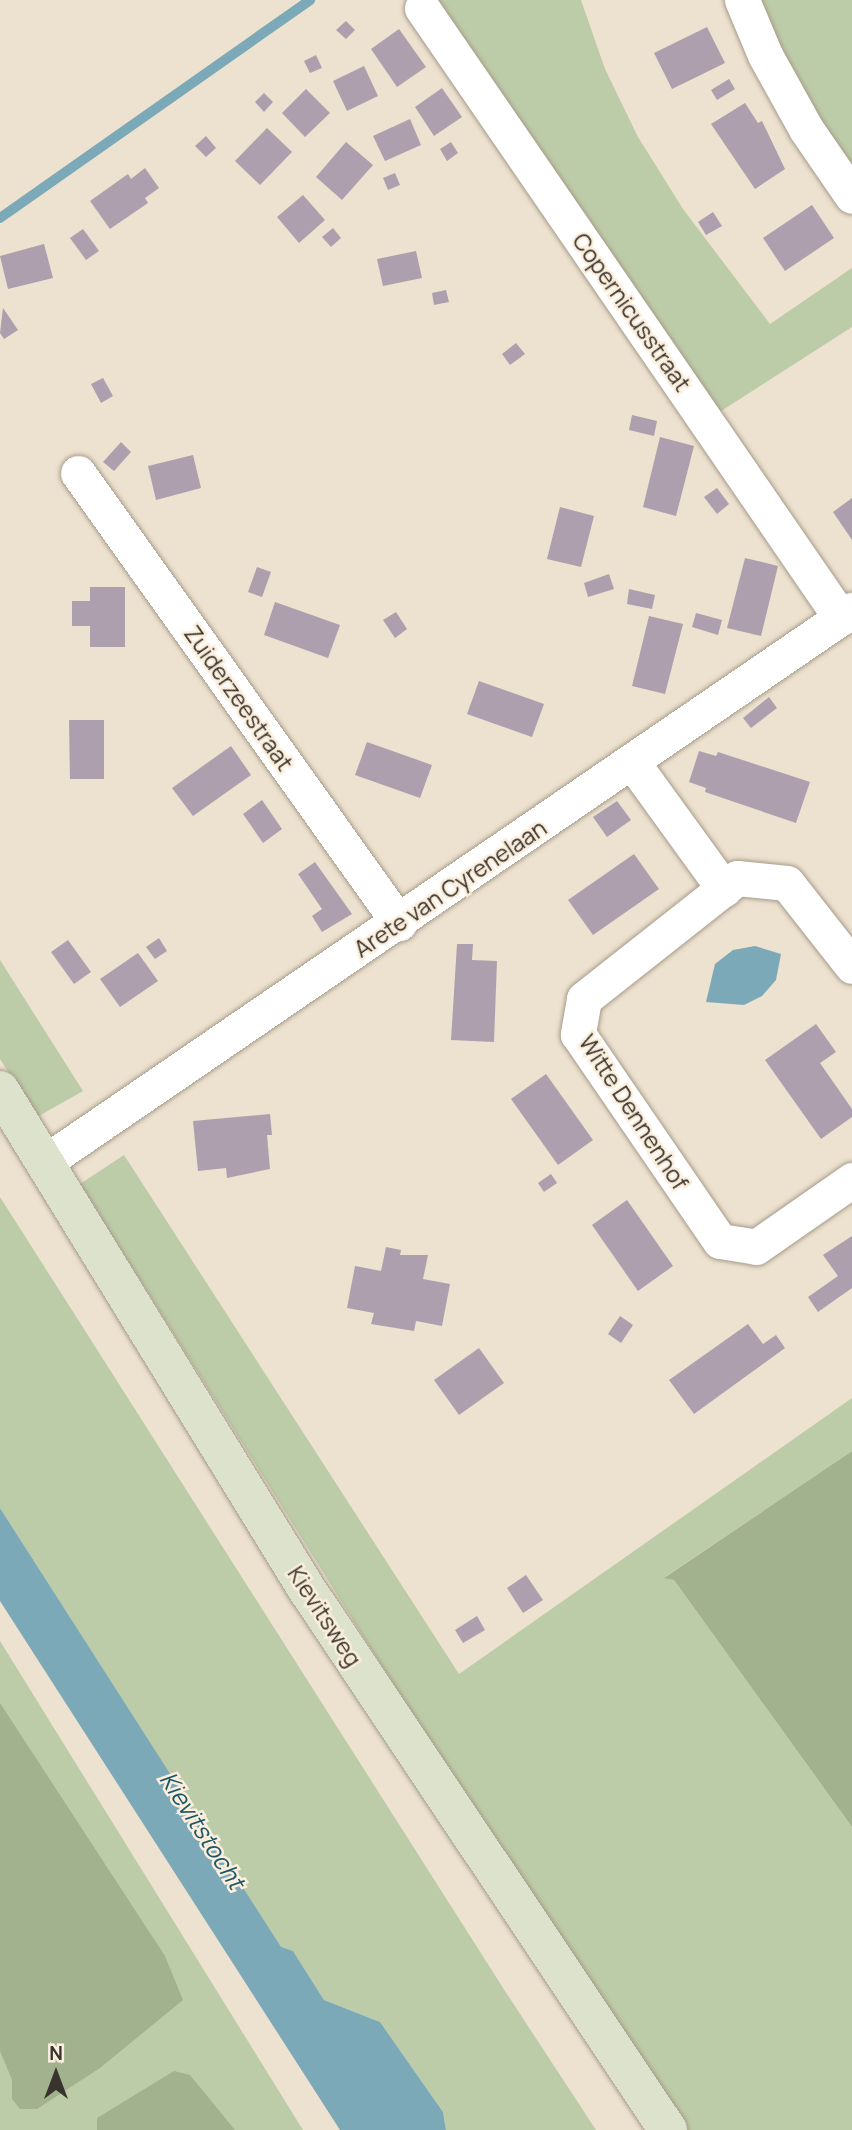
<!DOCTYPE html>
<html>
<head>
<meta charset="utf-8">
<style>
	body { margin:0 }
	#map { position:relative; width:852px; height:2130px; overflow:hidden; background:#ede1cf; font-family:Manrope,sans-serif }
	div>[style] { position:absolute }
	.green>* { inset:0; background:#bdcca8 }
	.forest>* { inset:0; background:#a3b28e }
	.water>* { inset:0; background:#7ca9b8 }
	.stream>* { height:10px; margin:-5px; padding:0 5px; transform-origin:5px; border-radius:5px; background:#7ca9b8 }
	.building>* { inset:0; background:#ae9faf }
	.roads { filter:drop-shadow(0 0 2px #a69b8a) drop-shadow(0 0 2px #a69b8a) }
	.street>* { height:35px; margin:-17.5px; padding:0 17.5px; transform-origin:17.5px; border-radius:17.5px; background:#fff }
	.secondary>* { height:38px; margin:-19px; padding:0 19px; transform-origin:19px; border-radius:19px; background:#dce2cc }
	span { translate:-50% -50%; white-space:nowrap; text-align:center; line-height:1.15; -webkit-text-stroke:5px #fbeedc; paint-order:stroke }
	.street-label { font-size:23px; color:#38332c }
	.water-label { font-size:24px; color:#1b5768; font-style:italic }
	.north { position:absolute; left:21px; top:2039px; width:70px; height:70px; -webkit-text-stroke:5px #fbeedc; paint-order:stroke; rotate:0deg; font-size:19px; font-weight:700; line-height:28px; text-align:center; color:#38332c }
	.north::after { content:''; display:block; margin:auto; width:24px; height:32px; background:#38332c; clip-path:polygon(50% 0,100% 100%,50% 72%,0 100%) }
</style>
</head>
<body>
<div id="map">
	<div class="green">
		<i style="clip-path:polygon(427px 0,581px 0,605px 69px,638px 137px,683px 209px,770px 324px,852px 268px,852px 327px,718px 413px)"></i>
		<i style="clip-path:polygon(751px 0,852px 0,852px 180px)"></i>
		<i style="clip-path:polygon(0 960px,83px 1091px,37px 1117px,0 1059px)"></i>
		<i style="clip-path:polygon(124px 1155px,459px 1674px,852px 1398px,852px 1451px,665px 1577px,674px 1580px,852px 1827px,852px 2130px,686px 2130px,430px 1743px,80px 1184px)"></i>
		<i style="clip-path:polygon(0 1197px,505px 1991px,596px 2130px,446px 2130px,443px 2112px,380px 2022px,324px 2000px,293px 1951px,281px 1948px,0 1508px)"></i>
		<i style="clip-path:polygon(0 1641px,303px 2130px,0 2130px)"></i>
	</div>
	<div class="forest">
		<i style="clip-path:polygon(852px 1451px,852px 1827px,674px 1580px,664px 1578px)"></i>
		<i style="clip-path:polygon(0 1703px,165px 1956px,183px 2000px,100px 2068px,37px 2109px,20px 2109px,12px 2099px,12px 2080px,0 2051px)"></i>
		<i style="clip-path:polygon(174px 2071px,190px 2075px,235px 2130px,97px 2130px,97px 2118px)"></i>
	</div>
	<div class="water">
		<i style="clip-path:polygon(755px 946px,781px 954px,776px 980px,762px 996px,744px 1005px,706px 1002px,715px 964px,733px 950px)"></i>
		<i style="clip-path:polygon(0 1508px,281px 1947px,293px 1951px,324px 2000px,380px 2022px,443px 2112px,446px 2130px,340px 2130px,0 1601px)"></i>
	</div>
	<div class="stream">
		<i style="left:0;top:218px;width:379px;rotate:-35.1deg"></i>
	</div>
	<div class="building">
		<i style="clip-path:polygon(346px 21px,355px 30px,346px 39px,336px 30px)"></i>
		<i style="clip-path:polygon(707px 27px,725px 63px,672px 89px,654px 53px)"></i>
		<i style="clip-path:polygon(399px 29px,426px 67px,397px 87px,371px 49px)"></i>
		<i style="clip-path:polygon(316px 55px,322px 68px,310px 73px,304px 61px)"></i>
		<i style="clip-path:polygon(364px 66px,378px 96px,347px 111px,333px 81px)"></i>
		<i style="clip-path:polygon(729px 79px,735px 89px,717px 100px,711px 90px)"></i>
		<i style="clip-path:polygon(442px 88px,462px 117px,434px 136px,415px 107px)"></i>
		<i style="clip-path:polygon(306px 89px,330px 113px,305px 137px,282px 113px)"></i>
		<i style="clip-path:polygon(264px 93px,273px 102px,264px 112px,255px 102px)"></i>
		<i style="clip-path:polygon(745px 103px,758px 123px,762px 121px,785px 169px,755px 189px,711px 124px)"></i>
		<i style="clip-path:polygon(410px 119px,421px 145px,385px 161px,373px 136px)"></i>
		<i style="clip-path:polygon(267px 128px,292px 152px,260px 185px,235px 161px)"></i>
		<i style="clip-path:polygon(206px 136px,216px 148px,206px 157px,195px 146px)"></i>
		<i style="clip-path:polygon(346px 142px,373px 165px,342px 200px,316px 177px)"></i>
		<i style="clip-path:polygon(451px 142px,458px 153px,447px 161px,440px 149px)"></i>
		<i style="clip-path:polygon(145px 168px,159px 188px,145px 198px,148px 203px,110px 229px,90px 201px,128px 174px,131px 179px)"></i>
		<i style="clip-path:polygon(395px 173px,400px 185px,388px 190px,383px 178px)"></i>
		<i style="clip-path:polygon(303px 195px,325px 220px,299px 243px,277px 217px)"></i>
		<i style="clip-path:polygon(812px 205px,834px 238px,785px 271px,763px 238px)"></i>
		<i style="clip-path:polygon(713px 212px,722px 226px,706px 235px,698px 222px)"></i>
		<i style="clip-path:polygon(333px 228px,341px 238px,331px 247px,322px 237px)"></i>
		<i style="clip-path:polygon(83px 229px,99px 251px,86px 260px,70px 238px)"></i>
		<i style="clip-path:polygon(44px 244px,53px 278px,8px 289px,0 256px)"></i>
		<i style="clip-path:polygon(416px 251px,422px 278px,383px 286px,377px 259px)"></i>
		<i style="clip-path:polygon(446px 290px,449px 302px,434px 305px,432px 293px)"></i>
		<i style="clip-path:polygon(3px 308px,18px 330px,4px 339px,0 333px)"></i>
		<i style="clip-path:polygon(516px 343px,525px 354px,510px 365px,502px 354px)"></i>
		<i style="clip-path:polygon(103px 378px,113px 396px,101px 403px,91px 384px)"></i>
		<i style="clip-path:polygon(632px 415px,657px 421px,654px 436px,629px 430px)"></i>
		<i style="clip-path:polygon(660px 437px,694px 446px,676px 516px,643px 507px)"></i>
		<i style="clip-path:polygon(121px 442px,131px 452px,114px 471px,103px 462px)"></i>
		<i style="clip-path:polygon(193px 455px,201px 488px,156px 500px,148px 466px)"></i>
		<i style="clip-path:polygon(717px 488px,729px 504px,717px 514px,704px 497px)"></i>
		<i style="clip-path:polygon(852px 498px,852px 540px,833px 512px)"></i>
		<i style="clip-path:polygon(560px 507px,594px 516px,581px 567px,547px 559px)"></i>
		<i style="clip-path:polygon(745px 558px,778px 566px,761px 636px,727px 628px)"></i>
		<i style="clip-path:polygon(257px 567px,271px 572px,262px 597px,248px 592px)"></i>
		<i style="clip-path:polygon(609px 574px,614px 589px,588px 597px,584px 583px)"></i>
		<i style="clip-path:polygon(90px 587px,125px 587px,125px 647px,90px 647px,90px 626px,72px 626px,72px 601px,90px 601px)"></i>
		<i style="clip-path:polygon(629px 589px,655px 595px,652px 609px,627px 604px)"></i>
		<i style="clip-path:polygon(275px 602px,340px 625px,328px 658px,264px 635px)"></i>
		<i style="clip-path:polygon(396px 612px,407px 629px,395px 638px,383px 620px)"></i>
		<i style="clip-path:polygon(696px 613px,722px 620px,718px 635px,692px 627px)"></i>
		<i style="clip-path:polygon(649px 616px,683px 624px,665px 694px,632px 686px)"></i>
		<i style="clip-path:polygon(479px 681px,544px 704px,532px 737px,467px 714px)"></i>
		<i style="clip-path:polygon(769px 697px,777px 708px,751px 728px,743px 718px)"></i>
		<i style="clip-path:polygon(69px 720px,104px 720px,104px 779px,70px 779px)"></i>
		<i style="clip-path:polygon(367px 742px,432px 765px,420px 798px,355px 775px)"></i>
		<i style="clip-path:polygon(231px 746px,251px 775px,193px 816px,172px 788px)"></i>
		<i style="clip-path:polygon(699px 751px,716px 756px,718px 752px,810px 782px,796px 823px,705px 792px,706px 788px,689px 782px)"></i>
		<i style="clip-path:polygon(262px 800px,282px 829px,263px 843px,243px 814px)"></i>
		<i style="clip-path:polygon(617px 801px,631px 820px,607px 837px,593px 817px)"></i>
		<i style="clip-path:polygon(634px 854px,659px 889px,593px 935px,568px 900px)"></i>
		<i style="clip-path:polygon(315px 862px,352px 914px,322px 932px,312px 916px,322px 909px,298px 874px)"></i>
		<i style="clip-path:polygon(159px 938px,167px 951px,155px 959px,146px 947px)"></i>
		<i style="clip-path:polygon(68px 940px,91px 972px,74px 984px,51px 952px)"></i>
		<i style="clip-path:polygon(457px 944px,473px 944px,472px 960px,497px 961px,494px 1042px,451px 1040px)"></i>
		<i style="clip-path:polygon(138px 953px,158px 981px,120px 1007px,100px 979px)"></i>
		<i style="clip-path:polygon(816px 1024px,836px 1052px,820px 1063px,852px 1109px,852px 1117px,821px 1139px,765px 1060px)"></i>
		<i style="clip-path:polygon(546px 1074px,593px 1140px,558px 1165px,511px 1099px)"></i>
		<i style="clip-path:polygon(270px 1114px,272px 1135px,267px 1135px,270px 1169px,227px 1178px,226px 1168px,198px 1171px,193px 1121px)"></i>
		<i style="clip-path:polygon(551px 1174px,557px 1183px,544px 1192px,538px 1183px)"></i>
		<i style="clip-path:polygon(627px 1200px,673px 1266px,638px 1291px,592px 1225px)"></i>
		<i style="clip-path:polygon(852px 1236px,852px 1288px,818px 1312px,808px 1297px,838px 1276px,823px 1255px)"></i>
		<i style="clip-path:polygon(386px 1247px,401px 1250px,400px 1255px,428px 1255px,423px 1279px,450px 1284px,442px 1326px,416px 1321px,414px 1331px,371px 1324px,374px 1313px,347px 1308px,355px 1266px,381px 1271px)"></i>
		<i style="clip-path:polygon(620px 1316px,633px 1325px,621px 1343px,608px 1334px)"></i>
		<i style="clip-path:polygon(748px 1324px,763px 1344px,776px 1335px,785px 1348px,694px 1414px,669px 1380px)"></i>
		<i style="clip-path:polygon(479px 1348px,504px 1383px,459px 1415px,434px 1380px)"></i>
		<i style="clip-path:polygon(526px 1575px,543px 1600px,523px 1613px,507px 1588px)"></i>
		<i style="clip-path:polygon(477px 1616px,485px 1630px,463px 1643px,455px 1630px)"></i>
	</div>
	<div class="roads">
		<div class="street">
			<i style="left:742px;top:0;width:60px;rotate:67.3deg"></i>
			<i style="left:765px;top:55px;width:85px;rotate:61deg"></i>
			<i style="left:806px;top:129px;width:81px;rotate:55.5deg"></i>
			<i style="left:422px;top:8px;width:740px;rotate:55.52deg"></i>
			<i style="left:78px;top:473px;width:553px;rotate:54.5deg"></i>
			<i style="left:632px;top:762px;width:157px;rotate:54.1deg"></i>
			<i style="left:852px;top:966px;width:105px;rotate:-128.1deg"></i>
			<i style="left:787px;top:883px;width:50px;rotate:-174.3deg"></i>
			<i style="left:737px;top:878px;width:195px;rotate:141.7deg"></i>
			<i style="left:584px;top:999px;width:36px;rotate:100deg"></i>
			<i style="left:578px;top:1034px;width:251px;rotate:55.6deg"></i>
			<i style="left:720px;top:1241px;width:36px;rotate:9deg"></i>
			<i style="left:756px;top:1247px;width:117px;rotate:-34.9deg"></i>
			<i style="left:45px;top:1162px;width:978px;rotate:-34.37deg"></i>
		</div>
		<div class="secondary">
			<i style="left:0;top:1090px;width:584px;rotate:58.43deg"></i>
			<i style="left:306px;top:1588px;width:652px;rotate:56.26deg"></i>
		</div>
	</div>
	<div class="street-label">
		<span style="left:632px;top:312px;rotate:55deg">Copernicusstraat</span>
		<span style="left:239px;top:698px;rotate:55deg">Zuiderzeestraat</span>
		<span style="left:450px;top:888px;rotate:-34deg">Arete van Cyrenelaan</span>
		<span style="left:634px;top:1112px;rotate:57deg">Witte Dennenhof</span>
		<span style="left:325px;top:1616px;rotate:57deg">Kievitsweg</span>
	</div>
	<div class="water-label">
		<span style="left:203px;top:1830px;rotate:57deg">Kievitstocht</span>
	</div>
	<div class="north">N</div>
</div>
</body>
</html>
